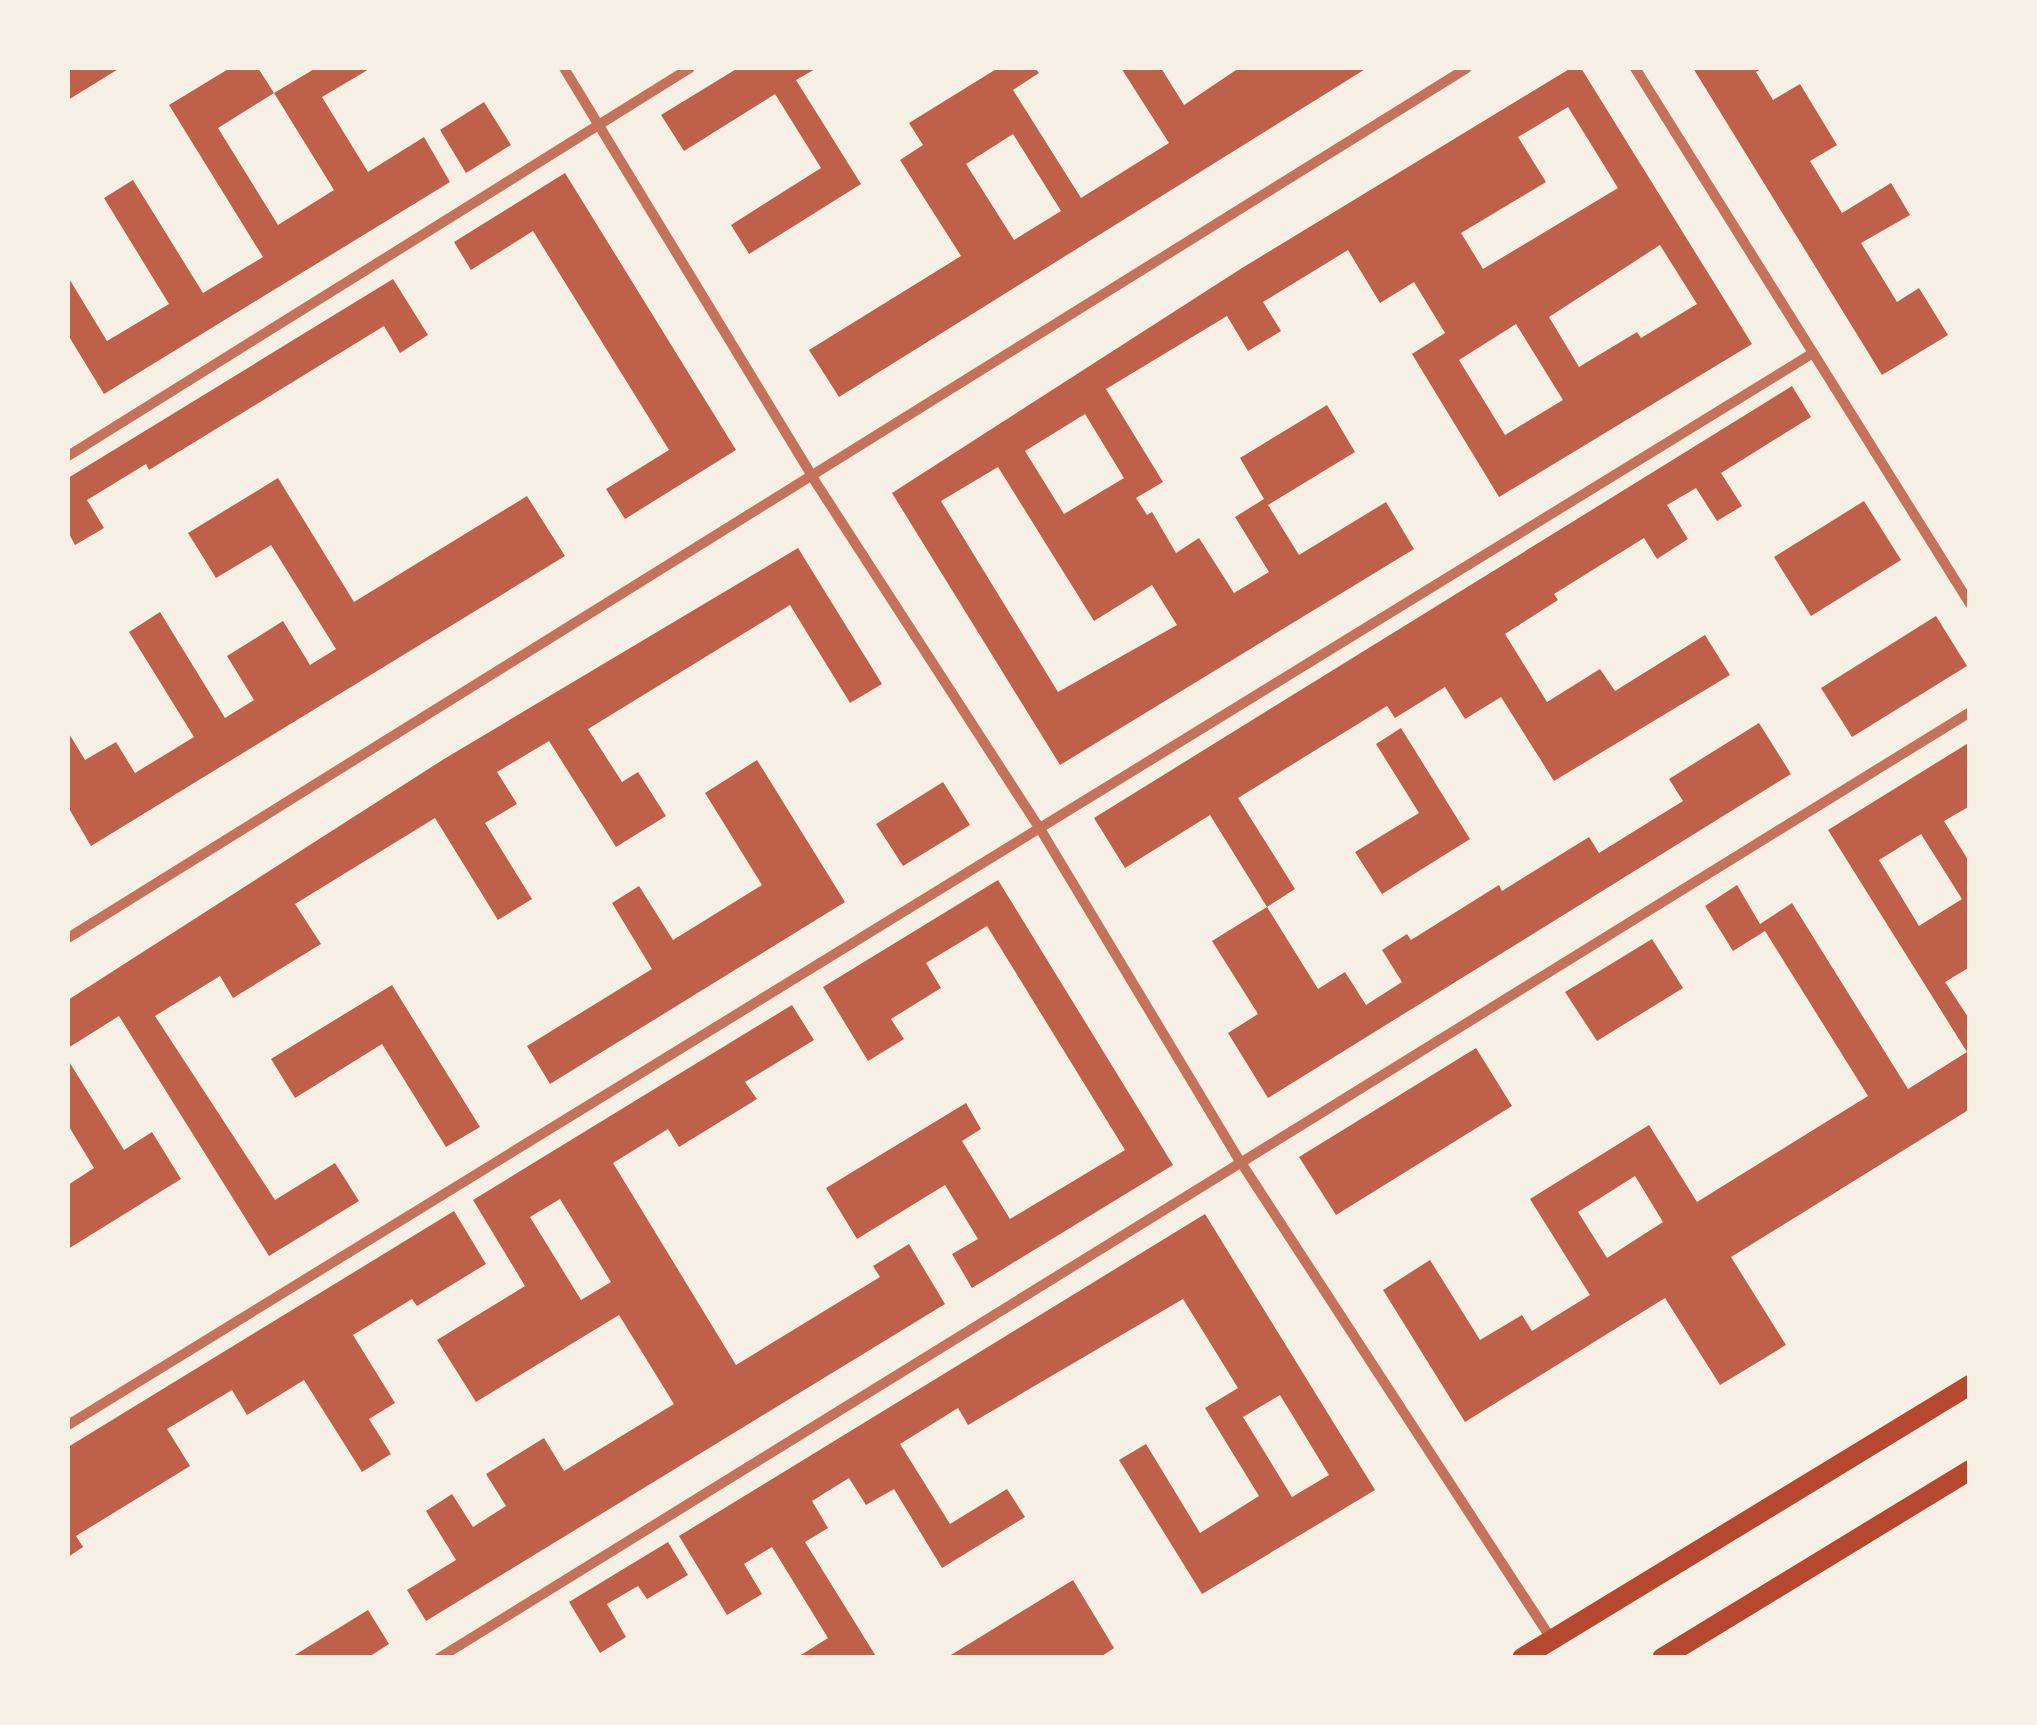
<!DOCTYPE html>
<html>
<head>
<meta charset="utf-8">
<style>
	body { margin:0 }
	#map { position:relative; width:2037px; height:1725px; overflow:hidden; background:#f6efe4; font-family:"Exo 2",sans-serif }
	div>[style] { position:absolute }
	.building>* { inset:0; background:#bf614a }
	.minor>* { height:10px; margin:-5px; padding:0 5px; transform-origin:5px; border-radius:5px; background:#c5725c }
	.secondary>* { height:20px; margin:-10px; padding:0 10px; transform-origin:10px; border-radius:10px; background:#b5482f }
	span { translate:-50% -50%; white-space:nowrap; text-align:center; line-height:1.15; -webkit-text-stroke:8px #f6efe4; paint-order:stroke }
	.frame { position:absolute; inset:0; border:70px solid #f6efe4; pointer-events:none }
</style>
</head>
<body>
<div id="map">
	<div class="building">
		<i style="clip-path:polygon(68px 68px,120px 68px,68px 100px)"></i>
		<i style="clip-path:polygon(230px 68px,258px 68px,274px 93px,218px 128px,278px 225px,334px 190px,274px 93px,316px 68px,371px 68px,322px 97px,368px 172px,424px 137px,450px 182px,104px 394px,68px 335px,68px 277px,107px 341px,169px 304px,104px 198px,133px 180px,203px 293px,263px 257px,169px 105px)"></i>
		<i style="clip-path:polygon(738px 68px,817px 68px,796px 80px,861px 184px,749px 254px,731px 225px,821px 168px,775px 94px,684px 151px,661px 115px)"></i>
		<i style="clip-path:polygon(evenodd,998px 68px,1035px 68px,1039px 73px,1013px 90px,1081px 198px,1169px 143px,1121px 68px,1161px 68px,1184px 105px,1239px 68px,1367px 68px,839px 397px,809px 350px,961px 256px,900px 160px,923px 145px,909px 123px,998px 68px,1013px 134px,1061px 211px,1014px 240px,966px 164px,1013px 134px)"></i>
		<i style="clip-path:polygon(evenodd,1571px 68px,1581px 68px,1752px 344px,1499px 497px,1412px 354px,1445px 333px,1414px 282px,1380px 303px,1348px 250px,1263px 302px,1281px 331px,1248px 351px,1227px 316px,1106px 389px,1163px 482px,1136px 498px,1147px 515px,1152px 512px,1176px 553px,1199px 538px,1234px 593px,1269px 572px,1235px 517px,1264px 499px,1240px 458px,1327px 405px,1355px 452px,1268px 505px,1299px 555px,1386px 502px,1414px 549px,1060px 765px,892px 493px,1242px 268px,1571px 68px,1568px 107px,1618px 188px,1483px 269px,1461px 233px,1546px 182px,1518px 137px,1568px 107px,1571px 68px,1660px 245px,1697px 304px,1641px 338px,1637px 332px,1579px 367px,1549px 317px,1660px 245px,1571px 68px,1516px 324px,1563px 400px,1505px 435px,1459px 360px,1516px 324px,1571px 68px,1085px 414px,1124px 478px,1064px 514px,1025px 451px,1085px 414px,1571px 68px,998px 467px,1094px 621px,1152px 585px,1177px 625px,1058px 692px,941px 501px,998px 467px)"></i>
		<i style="clip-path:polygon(1693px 68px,1763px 68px,1756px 72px,1773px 100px,1800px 84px,1837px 145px,1810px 161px,1842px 213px,1891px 183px,1910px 215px,1861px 243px,1897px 302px,1919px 288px,1948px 335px,1882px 375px)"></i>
		<i style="clip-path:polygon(484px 102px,511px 145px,466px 173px,440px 130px)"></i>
		<i style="clip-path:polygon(565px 173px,736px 450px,625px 519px,606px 489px,669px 450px,533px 231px,471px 270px,454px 242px)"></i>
		<i style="clip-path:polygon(393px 279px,428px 335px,400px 353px,384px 326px,149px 470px,146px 464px,87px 500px,104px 528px,75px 545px,68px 532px,68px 478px)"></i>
		<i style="clip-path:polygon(1792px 386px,1811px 417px,1721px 473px,1742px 506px,1717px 521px,1696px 488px,1667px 505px,1688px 539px,1657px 559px,1644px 538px,1554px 594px,1558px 600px,1505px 634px,1547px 702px,1600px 669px,1615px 691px,1705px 635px,1730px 675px,1554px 781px,1501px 697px,1465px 719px,1445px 687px,1395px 718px,1387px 706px,1238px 798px,1295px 889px,1267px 907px,1318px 989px,1345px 972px,1366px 1005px,1402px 982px,1382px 950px,1407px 934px,1411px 940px,1499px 885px,1502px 891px,1589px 837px,1599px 853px,1683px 801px,1669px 779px,1759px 723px,1791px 774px,1268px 1098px,1228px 1033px,1258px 1014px,1212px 941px,1267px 907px,1210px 815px,1125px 868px,1094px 818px)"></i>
		<i style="clip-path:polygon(278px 478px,354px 602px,527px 496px,565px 556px,91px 846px,68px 807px,68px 732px,85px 760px,116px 742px,135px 773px,194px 737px,129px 632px,160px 612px,225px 718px,254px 700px,227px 656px,283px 621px,310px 665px,336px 649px,271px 545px,216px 578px,188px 533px)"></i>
		<i style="clip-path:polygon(1864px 501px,1901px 560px,1811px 616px,1774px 557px)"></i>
		<i style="clip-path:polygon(798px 548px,882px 684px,850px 703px,790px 605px,588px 729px,622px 782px,638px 772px,666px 816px,616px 847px,549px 741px,497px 772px,517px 804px,485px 823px,532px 899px,498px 920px,435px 818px,295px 904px,321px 944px,233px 998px,220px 976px,155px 1016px,275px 1200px,335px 1163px,359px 1201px,269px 1256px,119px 1016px,68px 1048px,68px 1000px,444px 759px)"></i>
		<i style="clip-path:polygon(1936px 616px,1967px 666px,1852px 737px,1821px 688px)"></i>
		<i style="clip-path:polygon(1401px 728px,1470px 839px,1382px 894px,1355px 852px,1419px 813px,1376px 744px)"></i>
		<i style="clip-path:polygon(evenodd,1970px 742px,1970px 806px,1944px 821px,1970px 863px,1970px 967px,1945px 982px,1970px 1020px,1970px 1109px,1731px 1257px,1786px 1345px,1720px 1385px,1665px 1298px,1465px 1422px,1383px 1290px,1430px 1260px,1480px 1340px,1522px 1315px,1532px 1331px,1590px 1295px,1530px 1199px,1649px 1125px,1697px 1202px,1868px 1096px,1765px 931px,1733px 951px,1705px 906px,1737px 885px,1760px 924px,1792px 903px,1908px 1089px,1967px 1052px,1828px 830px,1970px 742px,1921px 834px,1962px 899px,1919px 926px,1879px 860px,1921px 834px,1970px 742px,1635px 1176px,1663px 1222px,1607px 1258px,1578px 1212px,1635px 1176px)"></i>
		<i style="clip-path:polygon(757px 760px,845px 902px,550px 1084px,527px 1046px,652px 969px,612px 903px,639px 886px,673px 940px,762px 885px,705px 793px)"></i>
		<i style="clip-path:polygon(943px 782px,970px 825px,903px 866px,876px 824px)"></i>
		<i style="clip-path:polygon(998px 880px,1173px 1165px,972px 1288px,952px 1254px,978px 1239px,945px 1185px,857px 1239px,826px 1188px,966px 1103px,981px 1129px,962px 1141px,1010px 1219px,1125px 1150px,987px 926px,926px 963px,941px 988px,891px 1019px,904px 1039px,868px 1061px,823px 987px)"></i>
		<i style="clip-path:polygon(1652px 939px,1683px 988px,1597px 1041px,1565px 992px)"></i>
		<i style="clip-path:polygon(392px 985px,480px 1127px,446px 1147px,382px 1044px,295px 1098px,271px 1059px)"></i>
		<i style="clip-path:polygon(evenodd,792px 1005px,814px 1040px,745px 1082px,757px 1099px,679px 1147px,668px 1129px,613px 1163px,736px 1365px,880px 1277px,873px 1266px,909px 1244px,945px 1304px,426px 1621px,407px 1590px,456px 1560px,426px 1511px,452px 1494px,473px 1527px,506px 1506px,486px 1474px,544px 1438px,564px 1471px,674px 1404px,619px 1315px,476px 1402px,437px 1340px,525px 1286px,473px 1200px,792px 1005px,560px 1199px,611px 1282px,581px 1300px,530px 1217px,560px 1199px)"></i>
		<i style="clip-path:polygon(1476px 1048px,1512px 1106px,1336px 1215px,1299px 1157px)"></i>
		<i style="clip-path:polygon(68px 1060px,124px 1150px,152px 1132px,181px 1179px,68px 1249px,68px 1185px,94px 1168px,68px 1125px)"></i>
		<i style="clip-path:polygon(454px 1211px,486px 1264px,417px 1306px,412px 1299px,353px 1335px,395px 1403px,369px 1419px,391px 1454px,362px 1472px,304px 1380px,247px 1415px,232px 1390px,167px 1429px,190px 1466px,76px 1536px,83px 1547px,68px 1557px,68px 1447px)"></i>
		<i style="clip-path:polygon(evenodd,1205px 1214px,1375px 1490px,1202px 1594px,1119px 1460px,1146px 1444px,1200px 1533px,1259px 1496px,1205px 1408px,1238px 1388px,1183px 1299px,968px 1425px,958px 1408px,900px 1444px,950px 1524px,1007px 1489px,1025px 1517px,942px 1568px,894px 1489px,866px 1505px,849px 1478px,812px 1501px,828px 1528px,805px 1542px,877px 1658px,796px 1658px,828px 1638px,772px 1547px,744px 1564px,762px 1594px,727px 1615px,679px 1536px,1205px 1214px,1280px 1395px,1329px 1475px,1292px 1497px,1243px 1417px,1280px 1395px)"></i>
		<i style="clip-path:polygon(668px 1542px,688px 1575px,647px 1599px,638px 1586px,607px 1604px,626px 1637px,600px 1653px,569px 1602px)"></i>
		<i style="clip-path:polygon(1073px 1580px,1114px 1648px,1099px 1658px,946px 1658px)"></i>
		<i style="clip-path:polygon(368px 1610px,389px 1644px,367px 1658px,290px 1658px)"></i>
	</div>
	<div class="minor">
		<i style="left:564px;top:68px;width:476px;rotate:58.7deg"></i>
		<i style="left:811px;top:475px;width:419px;rotate:57.1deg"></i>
		<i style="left:1039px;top:827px;width:390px;rotate:59deg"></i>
		<i style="left:1240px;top:1161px;width:572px;rotate:56.92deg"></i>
		<i style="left:1635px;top:68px;width:632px;rotate:57.99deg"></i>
		<i style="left:68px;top:456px;width:733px;rotate:-31.96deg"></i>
		<i style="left:68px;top:938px;width:1647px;rotate:-31.88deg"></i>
		<i style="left:68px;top:1425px;width:2048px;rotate:-31.56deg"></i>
		<i style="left:439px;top:1658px;width:1800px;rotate:-31.71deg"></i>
	</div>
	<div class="secondary">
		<i style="left:1522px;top:1658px;width:525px;rotate:-31.36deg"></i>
		<i style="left:1662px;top:1658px;width:361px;rotate:-31.4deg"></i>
	</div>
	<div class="frame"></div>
</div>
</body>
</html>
